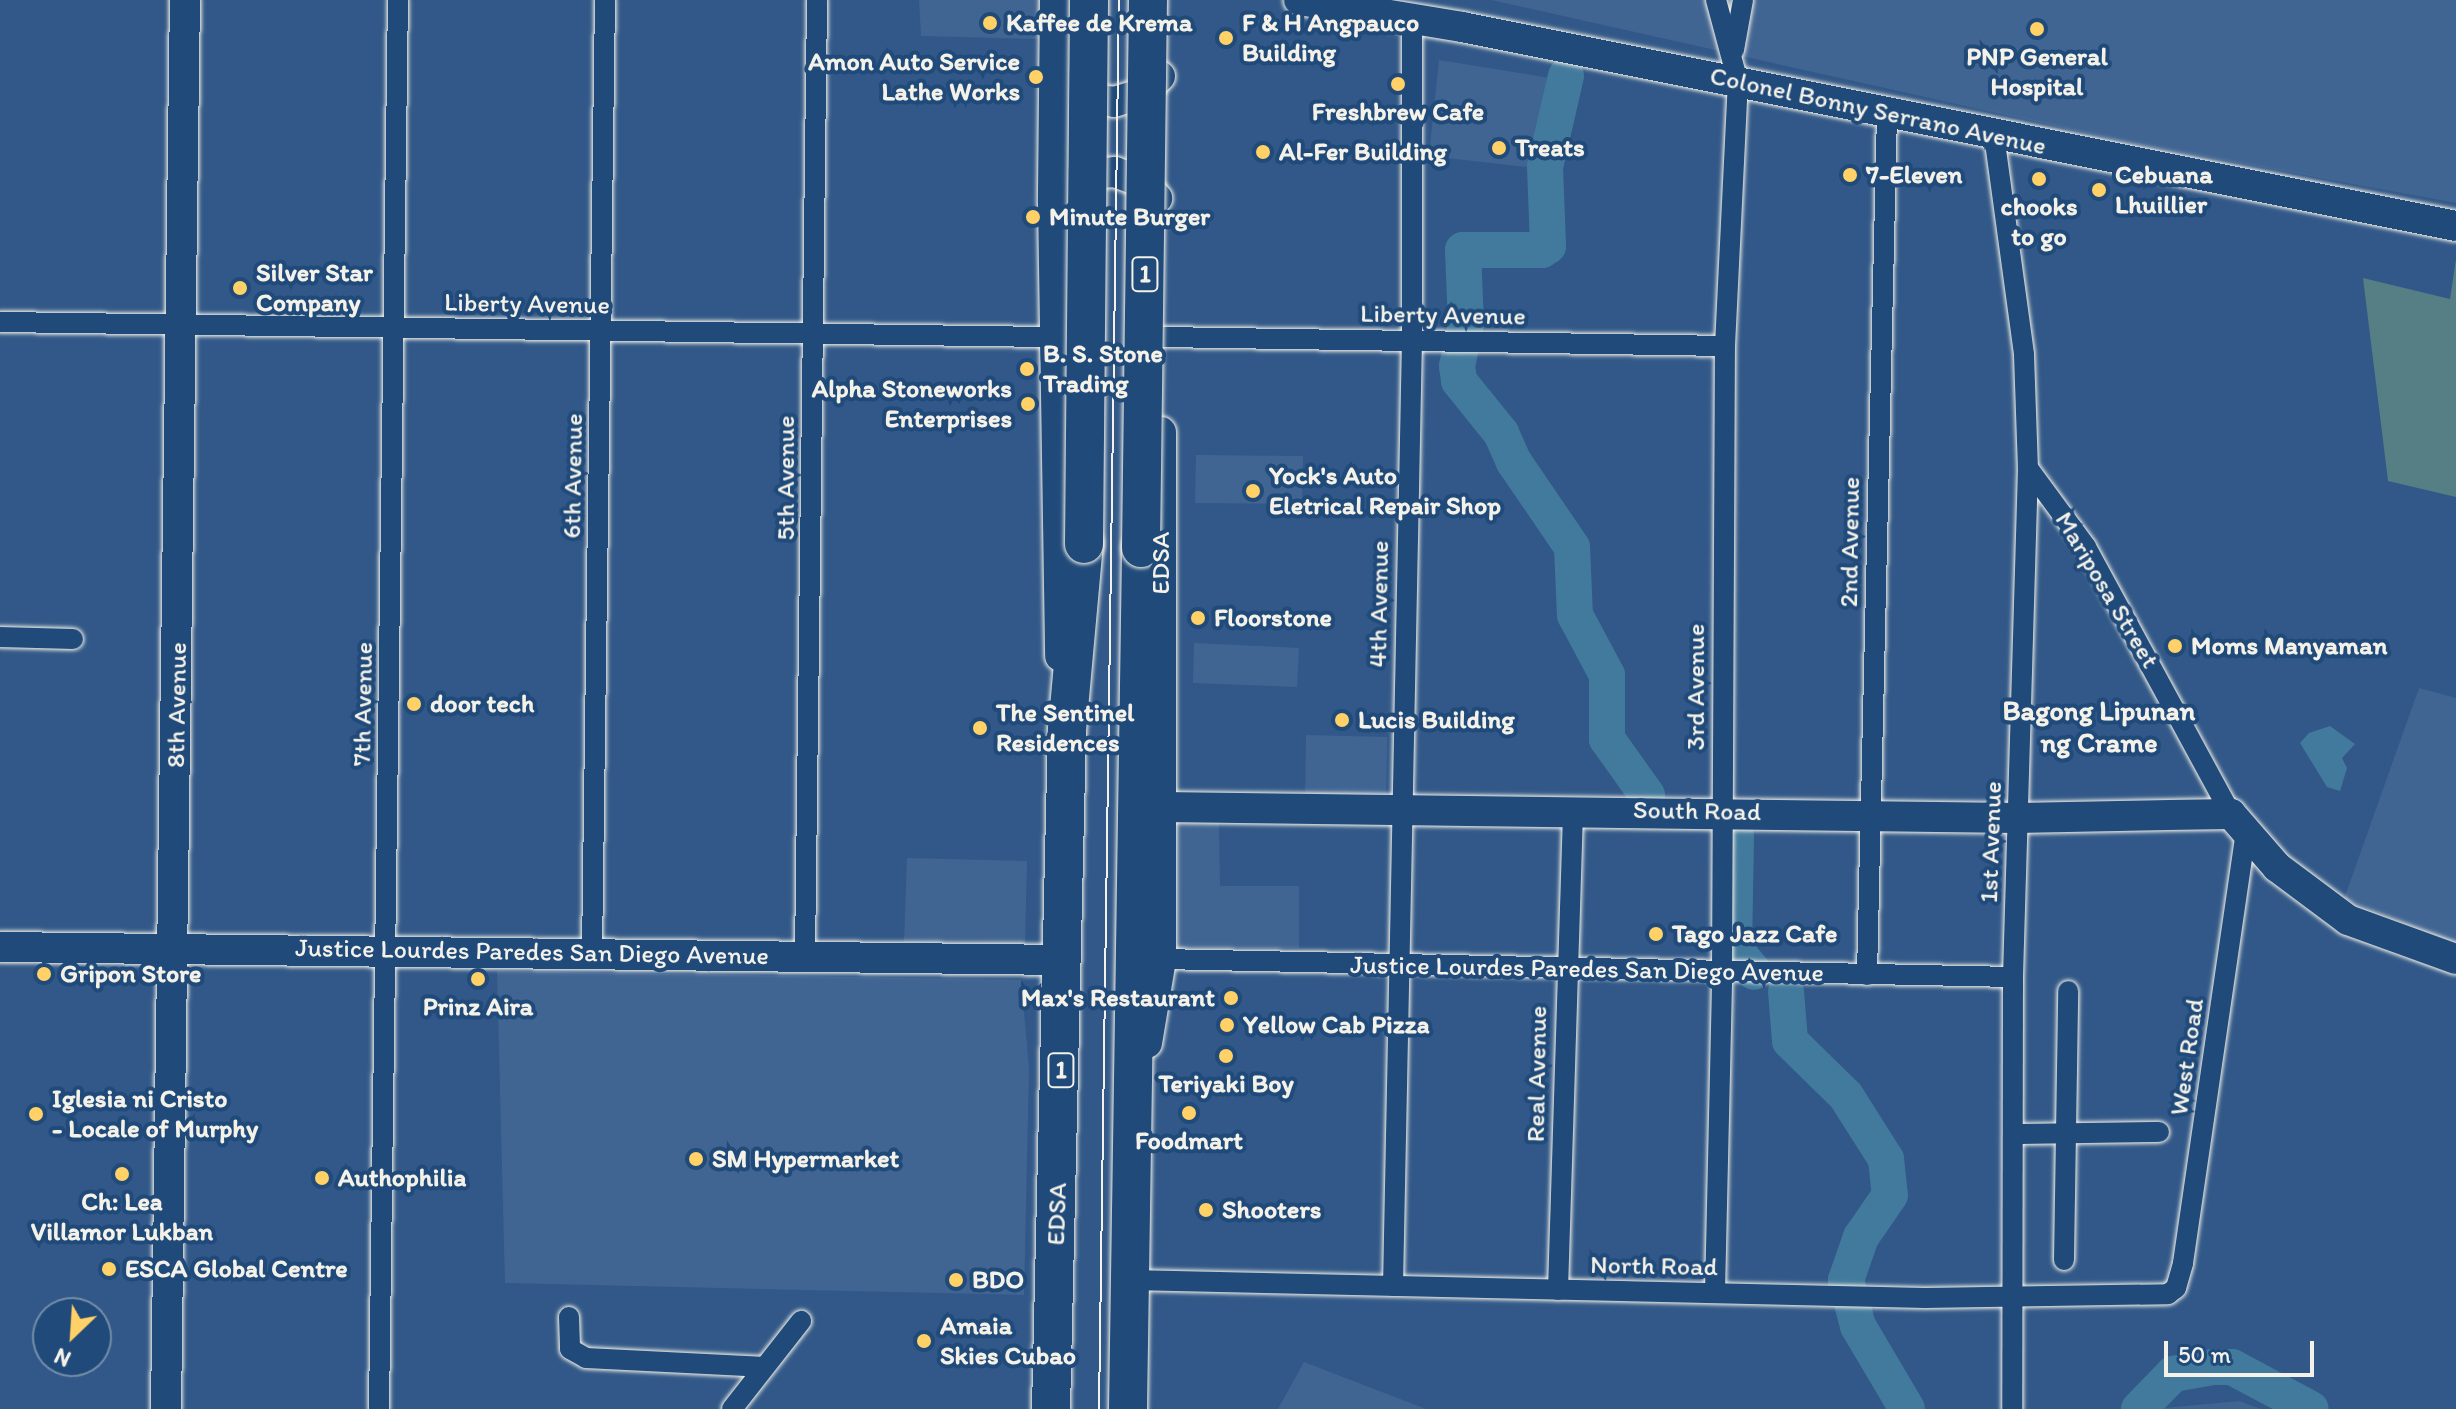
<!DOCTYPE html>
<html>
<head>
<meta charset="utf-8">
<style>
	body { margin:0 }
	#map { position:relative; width:2456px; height:1409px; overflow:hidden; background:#315888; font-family:Itim,sans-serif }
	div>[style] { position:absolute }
	.built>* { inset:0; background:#416593 }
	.green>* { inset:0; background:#557e85 }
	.water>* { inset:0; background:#427a9d }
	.river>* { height:36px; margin:-18px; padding:0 18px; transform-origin:18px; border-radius:18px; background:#427a9d }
	.roads { filter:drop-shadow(0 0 2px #f4f1e8) drop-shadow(0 0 2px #f4f1e8) }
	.street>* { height:20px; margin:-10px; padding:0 10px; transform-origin:10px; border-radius:10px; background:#1f4a7a }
	.secondary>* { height:30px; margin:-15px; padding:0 15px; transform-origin:15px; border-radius:15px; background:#1f4a7a }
	.highway>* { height:38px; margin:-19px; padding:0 19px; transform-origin:19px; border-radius:19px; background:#1f4a7a }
	.tram>* { height:2px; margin:-1px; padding:0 1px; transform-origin:1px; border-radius:1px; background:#f4f1e8 }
	.bridges { filter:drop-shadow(0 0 2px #f4f1e8) drop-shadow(0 0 2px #f4f1e8) }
	.highway-bridge>* { height:38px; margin:-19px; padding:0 19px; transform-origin:19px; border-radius:19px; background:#1f4a7a }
	.dots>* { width:22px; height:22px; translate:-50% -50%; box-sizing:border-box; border:4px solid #1f4a7a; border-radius:50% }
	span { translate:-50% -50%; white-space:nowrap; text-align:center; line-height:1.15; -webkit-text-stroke:8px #1f4a7a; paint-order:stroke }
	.shield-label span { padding:2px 6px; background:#1f4a7a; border:2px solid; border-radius:6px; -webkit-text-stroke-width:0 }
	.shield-label { font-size:24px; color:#f4f1e8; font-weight:700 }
	.poi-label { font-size:26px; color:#f4f1e8; font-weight:700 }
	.left { translate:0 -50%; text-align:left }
	.right { translate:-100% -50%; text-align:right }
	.street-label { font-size:26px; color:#f4f1e8 }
	.neighbourhood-label { font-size:28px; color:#f4f1e8; font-weight:700 }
	.north { position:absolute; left:32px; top:1297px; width:80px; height:80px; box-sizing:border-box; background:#1f4a7a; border:2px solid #748da6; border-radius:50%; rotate:205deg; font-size:22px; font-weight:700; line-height:32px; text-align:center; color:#f4f1e8 }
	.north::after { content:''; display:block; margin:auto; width:28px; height:36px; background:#ffd166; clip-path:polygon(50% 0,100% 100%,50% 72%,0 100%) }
	.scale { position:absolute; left:2164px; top:1341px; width:150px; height:36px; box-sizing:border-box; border:4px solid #f4f1e8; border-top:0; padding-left:10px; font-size:24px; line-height:28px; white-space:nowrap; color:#f4f1e8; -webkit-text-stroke:6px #1f4a7a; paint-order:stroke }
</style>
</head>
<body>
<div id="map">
	<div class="built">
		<i style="clip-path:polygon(919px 0,1045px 0,1041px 39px,921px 36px)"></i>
		<i style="clip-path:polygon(1491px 0,2456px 0,2456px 203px,2131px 143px)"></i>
		<i style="clip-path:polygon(1439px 60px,1550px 78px,1535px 168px,1429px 156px)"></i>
		<i style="clip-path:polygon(1196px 455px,1303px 456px,1302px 504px,1195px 503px)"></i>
		<i style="clip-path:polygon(1194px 643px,1299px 648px,1297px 687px,1193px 683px)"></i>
		<i style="clip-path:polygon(2419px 688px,2456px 698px,2456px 943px,2344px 899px)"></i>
		<i style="clip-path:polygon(1306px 735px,1387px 737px,1386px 802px,1305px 800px)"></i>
		<i style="clip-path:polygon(1177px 823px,1219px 823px,1220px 886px,1299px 886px,1299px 948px,1178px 948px)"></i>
		<i style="clip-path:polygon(907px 858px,1027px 861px,1025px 945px,904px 942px)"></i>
		<i style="clip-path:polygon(497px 971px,1021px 980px,1029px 1067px,1024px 1295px,505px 1283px)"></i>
		<i style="clip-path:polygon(1304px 1362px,1426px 1409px,1278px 1409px)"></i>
		<i style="clip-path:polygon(2239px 1401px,2261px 1409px,2165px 1409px,2165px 1408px)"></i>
	</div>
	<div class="green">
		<i style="clip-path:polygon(2456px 259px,2456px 497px,2388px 481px,2363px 278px,2450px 299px)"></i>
	</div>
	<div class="water">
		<i style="clip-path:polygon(2330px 726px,2355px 744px,2342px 758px,2347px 768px,2340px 791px,2327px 787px,2300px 743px,2309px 733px)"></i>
	</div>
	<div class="river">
		<i style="left:1566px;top:76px;width:93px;rotate:103deg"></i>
		<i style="left:1545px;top:167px;width:79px;rotate:87.8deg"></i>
		<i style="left:1548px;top:246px;width:7px;rotate:146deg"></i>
		<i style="left:1542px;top:250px;width:79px;rotate:180deg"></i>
		<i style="left:1463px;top:250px;width:74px;rotate:87.7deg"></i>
		<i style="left:1466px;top:324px;width:43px;rotate:102.1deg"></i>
		<i style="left:1457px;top:366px;width:15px;rotate:82deg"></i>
		<i style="left:1459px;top:381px;width:67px;rotate:51.1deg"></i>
		<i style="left:1501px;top:433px;width:32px;rotate:66deg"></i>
		<i style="left:1514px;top:462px;width:103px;rotate:55.7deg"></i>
		<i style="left:1572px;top:547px;width:68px;rotate:87.5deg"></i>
		<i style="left:1575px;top:615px;width:68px;rotate:61.9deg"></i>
		<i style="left:1607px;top:675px;width:64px;rotate:90deg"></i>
		<i style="left:1607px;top:739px;width:69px;rotate:54.5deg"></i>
		<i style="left:1736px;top:836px;width:112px;rotate:91deg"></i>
		<i style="left:1734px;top:948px;width:31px;rotate:50deg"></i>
		<i style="left:1786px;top:992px;width:49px;rotate:85.3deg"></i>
		<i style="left:1790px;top:1041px;width:78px;rotate:44.5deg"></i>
		<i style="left:1846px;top:1096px;width:75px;rotate:57.6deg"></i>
		<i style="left:1886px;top:1159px;width:36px;rotate:84deg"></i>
		<i style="left:1890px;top:1195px;width:51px;rotate:124.6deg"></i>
		<i style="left:1861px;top:1237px;width:46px;rotate:109.2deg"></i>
		<i style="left:1846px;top:1280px;width:48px;rotate:75.4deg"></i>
		<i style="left:1858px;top:1326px;width:96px;rotate:59.4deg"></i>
		<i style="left:2139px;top:1409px;width:49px;rotate:-45.8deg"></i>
		<i style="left:2173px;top:1374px;width:41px;rotate:-9.9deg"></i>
		<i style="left:2213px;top:1367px;width:19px"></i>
		<i style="left:2232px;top:1367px;width:89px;rotate:28deg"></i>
	</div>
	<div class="roads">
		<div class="street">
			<i style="left:1734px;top:50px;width:51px;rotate:-79.8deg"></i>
			<i style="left:1994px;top:135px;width:222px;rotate:82.2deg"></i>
			<i style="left:2024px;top:355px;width:113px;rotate:88deg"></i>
			<i style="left:2028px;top:468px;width:509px;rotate:91.69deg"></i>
			<i style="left:2013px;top:977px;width:432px;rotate:90.1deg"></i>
			<i style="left:0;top:322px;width:1054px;rotate:0.82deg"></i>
			<i style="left:1161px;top:337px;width:564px;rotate:0.91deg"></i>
			<i style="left:2028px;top:468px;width:98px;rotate:53.7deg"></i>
			<i style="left:2086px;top:547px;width:304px;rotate:61.5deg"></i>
			<i style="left:0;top:637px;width:73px;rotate:1.6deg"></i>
			<i style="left:592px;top:953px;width:953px;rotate:-89.22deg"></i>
			<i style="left:805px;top:956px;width:956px;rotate:-89.28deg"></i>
			<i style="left:1161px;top:959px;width:852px;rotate:1.21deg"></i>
			<i style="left:1867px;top:975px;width:864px;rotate:-88.67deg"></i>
			<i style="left:2013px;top:1134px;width:146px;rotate:-0.8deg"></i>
			<i style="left:2064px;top:1260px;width:269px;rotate:-89.1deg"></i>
			<i style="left:1130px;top:1280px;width:795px;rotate:1.3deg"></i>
			<i style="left:1925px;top:1298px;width:243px;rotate:-0.9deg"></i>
			<i style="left:2168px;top:1294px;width:10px;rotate:-37deg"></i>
			<i style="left:2176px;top:1288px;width:26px;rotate:-74deg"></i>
			<i style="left:2183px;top:1263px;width:435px;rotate:-81.7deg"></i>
			<i style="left:1393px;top:1286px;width:946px;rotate:-88.85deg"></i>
			<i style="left:1412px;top:340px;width:321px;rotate:-90deg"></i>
			<i style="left:1558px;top:1290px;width:480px;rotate:-88.2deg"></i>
			<i style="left:1715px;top:1293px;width:320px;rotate:-88.7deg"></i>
			<i style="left:1722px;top:973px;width:627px;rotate:-89.73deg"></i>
			<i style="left:1725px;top:346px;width:264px;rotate:-87.2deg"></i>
			<i style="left:1738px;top:82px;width:85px;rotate:-105deg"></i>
			<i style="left:569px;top:1317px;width:32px;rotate:88deg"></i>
			<i style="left:570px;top:1349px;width:18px;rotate:29deg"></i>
			<i style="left:586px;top:1358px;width:175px;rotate:2.9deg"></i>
			<i style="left:379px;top:1409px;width:1409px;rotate:-89.23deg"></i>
			<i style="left:732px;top:1409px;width:112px;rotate:-51.9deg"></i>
		</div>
		<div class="secondary">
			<i style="left:1055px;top:0;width:202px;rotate:90.6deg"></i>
			<i style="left:1053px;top:202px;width:454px;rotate:89.1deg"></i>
			<i style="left:1299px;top:0;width:165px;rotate:9.4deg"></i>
			<i style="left:1462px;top:27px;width:1014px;rotate:11.32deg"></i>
			<i style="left:1069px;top:86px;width:22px;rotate:34deg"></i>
			<i style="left:1087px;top:98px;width:27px;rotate:8deg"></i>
			<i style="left:1114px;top:102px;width:28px;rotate:-17deg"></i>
			<i style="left:1141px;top:94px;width:26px;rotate:-43deg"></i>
			<i style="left:1068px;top:185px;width:23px;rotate:-29deg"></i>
			<i style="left:1088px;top:174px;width:27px;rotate:-4deg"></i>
			<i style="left:1115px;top:172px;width:28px;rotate:21deg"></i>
			<i style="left:1141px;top:182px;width:23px;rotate:45deg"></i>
			<i style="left:1163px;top:807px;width:854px;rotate:0.74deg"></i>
			<i style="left:2017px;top:818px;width:214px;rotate:-1.1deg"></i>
			<i style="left:2231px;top:814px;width:70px;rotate:49deg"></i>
			<i style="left:2277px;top:867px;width:89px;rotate:36.7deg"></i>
			<i style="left:2348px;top:920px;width:115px;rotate:19.9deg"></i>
			<i style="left:0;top:947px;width:1064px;rotate:0.7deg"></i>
			<i style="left:1147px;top:1043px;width:85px;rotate:-80.5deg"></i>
			<i style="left:1161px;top:959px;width:527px;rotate:-90deg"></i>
			<i style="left:166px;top:1409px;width:1409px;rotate:-89.23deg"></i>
		</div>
		<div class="highway">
			<i style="left:1051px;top:1409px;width:679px;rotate:-88.65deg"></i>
			<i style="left:1067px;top:730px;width:187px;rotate:-84.8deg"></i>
			<i style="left:1128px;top:1409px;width:861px;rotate:-89.13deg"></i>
		</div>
	</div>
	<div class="tram">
		<i style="left:1099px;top:1409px;width:1409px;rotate:-89.19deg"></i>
	</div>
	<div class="bridges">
		<div class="highway-bridge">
			<i style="left:1084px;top:544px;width:544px;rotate:-89.47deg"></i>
			<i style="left:1141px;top:548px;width:548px;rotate:-89.27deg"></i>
		</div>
	</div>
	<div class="dots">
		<i style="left:990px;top:23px;background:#ffd166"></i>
		<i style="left:2037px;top:29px;background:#ffd166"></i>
		<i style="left:1226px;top:38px;background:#ffd166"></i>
		<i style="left:1036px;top:77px;background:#ffd166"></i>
		<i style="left:1398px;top:84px;background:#ffd166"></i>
		<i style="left:1499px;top:148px;background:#ffd166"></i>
		<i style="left:1263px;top:152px;background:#ffd166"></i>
		<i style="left:1850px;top:175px;background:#ffd166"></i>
		<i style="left:2039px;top:179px;background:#ffd166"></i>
		<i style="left:2099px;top:190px;background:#ffd166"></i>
		<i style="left:1033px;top:217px;background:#ffd166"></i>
		<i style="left:240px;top:288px;background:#ffd166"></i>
		<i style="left:1027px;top:369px;background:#ffd166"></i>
		<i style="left:1028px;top:404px;background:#ffd166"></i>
		<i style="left:1253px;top:491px;background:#ffd166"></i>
		<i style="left:1198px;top:618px;background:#ffd166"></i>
		<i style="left:2175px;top:646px;background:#ffd166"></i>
		<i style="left:414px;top:704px;background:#ffd166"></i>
		<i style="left:1342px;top:720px;background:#ffd166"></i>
		<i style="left:980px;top:728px;background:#ffd166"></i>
		<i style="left:1656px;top:934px;background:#ffd166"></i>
		<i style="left:44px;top:974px;background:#ffd166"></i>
		<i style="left:478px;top:979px;background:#ffd166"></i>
		<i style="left:1231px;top:998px;background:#ffd166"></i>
		<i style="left:1227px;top:1025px;background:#ffd166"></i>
		<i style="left:1226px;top:1056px;background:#ffd166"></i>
		<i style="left:1189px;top:1113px;background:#ffd166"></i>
		<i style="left:36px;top:1114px;background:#ffd166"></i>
		<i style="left:696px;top:1159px;background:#ffd166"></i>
		<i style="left:122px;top:1174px;background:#ffd166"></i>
		<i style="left:322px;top:1178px;background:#ffd166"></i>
		<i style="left:1206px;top:1210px;background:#ffd166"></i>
		<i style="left:109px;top:1269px;background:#ffd166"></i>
		<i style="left:956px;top:1280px;background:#ffd166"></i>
		<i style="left:924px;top:1341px;background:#ffd166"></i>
	</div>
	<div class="shield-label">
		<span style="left:1145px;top:274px">1</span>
		<span style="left:1061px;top:1070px">1</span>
	</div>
	<div class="poi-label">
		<span class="left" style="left:1006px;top:23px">Kaffee de Krema</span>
		<span class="left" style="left:1242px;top:38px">F &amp; H Angpauco<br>Building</span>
		<span style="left:2037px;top:72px">PNP General<br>Hospital</span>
		<span class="right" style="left:1020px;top:77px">Amon Auto Service<br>Lathe Works</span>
		<span style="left:1398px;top:112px">Freshbrew Cafe</span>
		<span class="left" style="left:1515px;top:148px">Treats</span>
		<span class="left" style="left:1279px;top:152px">Al-Fer Building</span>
		<span class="left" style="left:1866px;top:175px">7-Eleven</span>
		<span class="left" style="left:2115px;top:190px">Cebuana<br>Lhuillier</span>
		<span style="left:2039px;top:222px">chooks<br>to go</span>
		<span class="left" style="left:1049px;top:217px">Minute Burger</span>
		<span class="left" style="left:256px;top:288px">Silver Star<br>Company</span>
		<span class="left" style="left:1043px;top:369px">B. S. Stone<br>Trading</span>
		<span class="right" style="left:1012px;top:404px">Alpha Stoneworks<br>Enterprises</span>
		<span class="left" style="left:1269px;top:491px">Yock's Auto<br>Eletrical Repair Shop</span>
		<span class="left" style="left:1214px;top:618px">Floorstone</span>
		<span class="left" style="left:2191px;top:646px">Moms Manyaman</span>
		<span class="left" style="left:430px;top:704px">door tech</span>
		<span class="left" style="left:996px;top:728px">The Sentinel<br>Residences</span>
		<span class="left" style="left:1358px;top:720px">Lucis Building</span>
		<span class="left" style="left:1672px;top:934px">Tago Jazz Cafe</span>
		<span class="left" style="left:60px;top:974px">Gripon Store</span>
		<span class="right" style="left:1215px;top:998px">Max's Restaurant</span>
		<span style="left:478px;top:1007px">Prinz Aira</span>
		<span class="left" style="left:1243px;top:1025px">Yellow Cab Pizza</span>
		<span style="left:1226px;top:1084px">Teriyaki Boy</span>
		<span class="left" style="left:52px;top:1114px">Iglesia ni Cristo<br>- Locale of Murphy</span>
		<span style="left:1189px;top:1141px">Foodmart</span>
		<span class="left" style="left:712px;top:1159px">SM Hypermarket</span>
		<span class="left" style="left:338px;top:1178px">Authophilia</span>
		<span style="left:122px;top:1217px">Ch: Lea<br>Villamor Lukban</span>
		<span class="left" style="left:1222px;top:1210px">Shooters</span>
		<span class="left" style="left:125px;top:1269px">ESCA Global Centre</span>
		<span class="left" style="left:972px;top:1280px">BDO</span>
		<span class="left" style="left:940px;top:1341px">Amaia<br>Skies Cubao</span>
	</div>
	<div class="street-label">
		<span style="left:1878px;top:111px;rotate:12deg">Colonel Bonny Serrano Avenue</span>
		<span style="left:527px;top:304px;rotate:1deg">Liberty Avenue</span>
		<span style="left:1443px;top:315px;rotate:1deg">Liberty Avenue</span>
		<span style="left:573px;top:476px;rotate:-89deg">6th Avenue</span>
		<span style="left:786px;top:478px;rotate:-90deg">5th Avenue</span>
		<span style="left:1850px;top:542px;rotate:-89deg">2nd Avenue</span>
		<span style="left:1161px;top:563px;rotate:-90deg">EDSA</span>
		<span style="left:2107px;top:590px;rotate:59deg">Mariposa Street</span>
		<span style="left:1379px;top:604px;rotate:-89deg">4th Avenue</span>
		<span style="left:1696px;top:687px;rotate:-90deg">3rd Avenue</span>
		<span style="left:363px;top:704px;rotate:-89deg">7th Avenue</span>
		<span style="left:177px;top:705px;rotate:-89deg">8th Avenue</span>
		<span style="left:1697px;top:811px;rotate:1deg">South Road</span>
		<span style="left:1991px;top:842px;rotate:-88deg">1st Avenue</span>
		<span style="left:532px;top:952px;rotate:1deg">Justice Lourdes Paredes San Diego Avenue</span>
		<span style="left:1587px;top:969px;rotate:1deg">Justice Lourdes Paredes San Diego Avenue</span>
		<span style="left:2187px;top:1057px;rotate:-82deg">West Road</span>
		<span style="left:1537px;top:1074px;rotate:-89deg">Real Avenue</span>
		<span style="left:1057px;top:1214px;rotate:-88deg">EDSA</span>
		<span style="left:1654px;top:1266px;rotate:1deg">North Road</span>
	</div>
	<div class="neighbourhood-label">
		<span style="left:2099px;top:726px">Bagong Lipunan<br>ng Crame</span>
	</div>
	<div class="north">N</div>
	<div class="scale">50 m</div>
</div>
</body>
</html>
